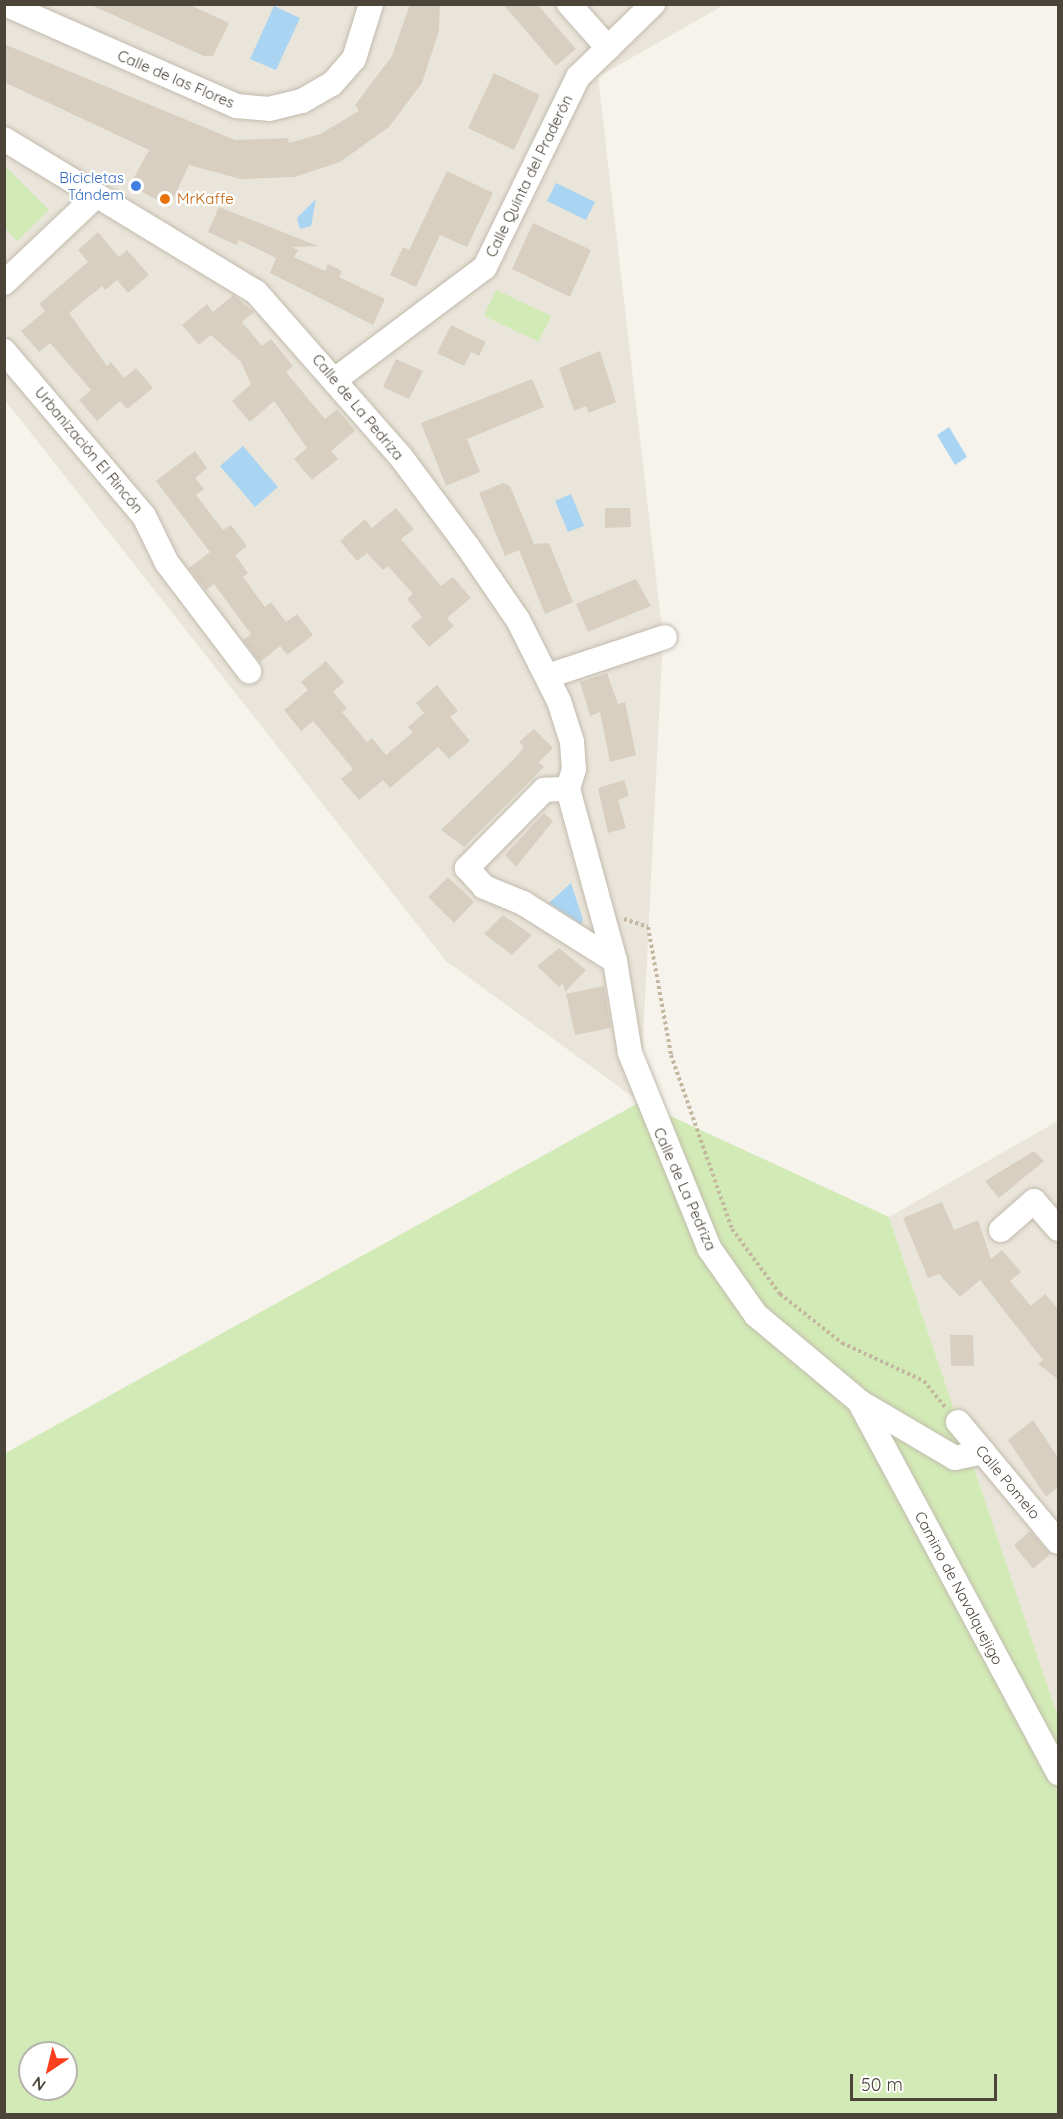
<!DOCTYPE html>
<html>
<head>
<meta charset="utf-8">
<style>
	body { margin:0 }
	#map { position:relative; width:1063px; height:2119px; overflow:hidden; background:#f6f3ec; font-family:Quicksand,sans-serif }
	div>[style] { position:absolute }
	.residential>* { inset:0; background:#eae5da }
	.green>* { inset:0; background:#d2eab5 }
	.water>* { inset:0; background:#a9d4f2 }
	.building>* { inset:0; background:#d8cfc1 }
	.path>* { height:4px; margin-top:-2px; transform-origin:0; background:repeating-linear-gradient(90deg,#c4b79f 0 3px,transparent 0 6px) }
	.roads { filter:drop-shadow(0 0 2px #c2bbae) drop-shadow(0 0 2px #c2bbae) }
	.minor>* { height:24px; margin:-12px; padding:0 12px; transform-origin:12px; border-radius:12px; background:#fff }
	.dots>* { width:16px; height:16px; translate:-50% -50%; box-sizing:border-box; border:3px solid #fff; border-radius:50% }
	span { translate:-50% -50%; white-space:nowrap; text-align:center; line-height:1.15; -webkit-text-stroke:4.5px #fff; paint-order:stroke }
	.street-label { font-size:15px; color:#4b4439 }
	.shop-label { font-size:15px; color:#366cbe }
	.right { translate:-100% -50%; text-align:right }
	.food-label { font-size:15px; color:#c56008 }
	.left { translate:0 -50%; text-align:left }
	.frame { position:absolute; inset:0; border:6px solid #4b4439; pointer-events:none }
	.north { position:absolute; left:18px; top:2041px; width:60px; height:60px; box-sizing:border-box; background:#fff; border:2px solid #b7b4b0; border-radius:50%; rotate:215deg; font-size:16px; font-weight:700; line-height:24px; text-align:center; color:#4b4439 }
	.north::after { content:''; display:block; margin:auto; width:21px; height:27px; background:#fc3f1d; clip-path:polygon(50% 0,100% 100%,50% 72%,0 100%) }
	.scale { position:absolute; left:850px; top:2074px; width:147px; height:27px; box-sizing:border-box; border:3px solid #4b4439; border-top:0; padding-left:8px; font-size:18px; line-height:21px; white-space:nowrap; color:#4b4439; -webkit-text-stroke:4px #fff; paint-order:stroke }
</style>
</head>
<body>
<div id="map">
	<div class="residential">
		<i style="clip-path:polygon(5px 5px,724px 5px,598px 77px,663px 637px,640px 1102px,446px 961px,5px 400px)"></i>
		<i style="clip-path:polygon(1058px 1121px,1058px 1717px,889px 1217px)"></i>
	</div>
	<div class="green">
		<i style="clip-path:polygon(4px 165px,49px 210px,17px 241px,5px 228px)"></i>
		<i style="clip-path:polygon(496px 290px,551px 316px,539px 342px,484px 316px)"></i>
		<i style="clip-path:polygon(evenodd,640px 1102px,889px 1217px,1058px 1717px,1058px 2114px,5px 2114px,4px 1454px,640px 1102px,30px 2053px,66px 2053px,66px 2089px,30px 2089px,30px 2053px)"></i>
	</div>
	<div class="water">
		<i style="clip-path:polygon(274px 6px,300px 18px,276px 70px,250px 59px)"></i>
		<i style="clip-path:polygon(556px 183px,595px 202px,586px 220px,547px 201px)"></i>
		<i style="clip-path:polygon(316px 199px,311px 226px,300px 229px,297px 218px)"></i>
		<i style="clip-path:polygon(949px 427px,967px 457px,955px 465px,937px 435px)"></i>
		<i style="clip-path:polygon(243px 446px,278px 487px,255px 507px,220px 466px)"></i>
		<i style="clip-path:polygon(571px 494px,584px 526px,568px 532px,555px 501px)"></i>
		<i style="clip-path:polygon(571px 883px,583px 920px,581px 924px,549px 903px)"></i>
	</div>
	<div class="building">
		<i style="clip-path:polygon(89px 4px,188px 4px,229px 23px,213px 56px,204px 56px)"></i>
		<i style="clip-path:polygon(410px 4px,440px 4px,439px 31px,422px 83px,389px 127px,340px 162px,294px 177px,240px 179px,189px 165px,169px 207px,130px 185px,149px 150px,4px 82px,4px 44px,235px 140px,288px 138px,289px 143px,320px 134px,359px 111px,355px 105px,392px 56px)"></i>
		<i style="clip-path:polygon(503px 4px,537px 4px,576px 49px,556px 66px)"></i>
		<i style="clip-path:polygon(494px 73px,540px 95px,514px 150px,468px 128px)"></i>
		<i style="clip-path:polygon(447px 171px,493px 193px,467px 247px,440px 235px,416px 287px,390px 275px,403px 247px,409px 250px)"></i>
		<i style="clip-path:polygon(219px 207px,318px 246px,292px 247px,298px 250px,294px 257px,325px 271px,328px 264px,342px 271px,339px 277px,385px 299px,373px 325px,270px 273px,276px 258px,239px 240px,236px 245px,208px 232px)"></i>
		<i style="clip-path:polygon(533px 223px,591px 250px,570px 297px,512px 269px)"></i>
		<i style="clip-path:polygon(98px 232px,119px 257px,127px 250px,149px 275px,128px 293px,117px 280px,105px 290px,102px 286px,69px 313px,107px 366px,111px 362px,124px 378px,136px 368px,153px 388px,127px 409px,120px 401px,97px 421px,79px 400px,91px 390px,50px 343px,39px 352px,21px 331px,45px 311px,39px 304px,88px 262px,78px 250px)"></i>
		<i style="clip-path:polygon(233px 295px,254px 312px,242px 322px,262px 346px,271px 339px,293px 366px,286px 372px,325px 419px,337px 409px,355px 431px,331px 451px,338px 459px,312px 480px,294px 459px,307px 448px,274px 401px,250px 422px,232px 401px,251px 384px,241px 362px,211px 335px,199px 345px,182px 325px,207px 304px,213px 312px)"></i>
		<i style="clip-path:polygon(451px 325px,486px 342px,479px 356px,471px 352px,464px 366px,437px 353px)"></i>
		<i style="clip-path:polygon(600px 351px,616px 402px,589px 413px,586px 406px,574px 411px,559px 368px)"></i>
		<i style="clip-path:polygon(396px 359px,423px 371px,409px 399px,383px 387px)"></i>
		<i style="clip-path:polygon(532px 379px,544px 407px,467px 439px,480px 472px,446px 486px,421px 423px)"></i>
		<i style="clip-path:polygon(195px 451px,207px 468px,195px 478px,204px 489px,196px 495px,223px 530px,231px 525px,247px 546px,235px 555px,248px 573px,243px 577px,265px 607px,271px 602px,286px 622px,297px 614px,313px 635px,287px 655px,280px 646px,260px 662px,243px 640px,251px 634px,214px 584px,206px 590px,189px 568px,210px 552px,156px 481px)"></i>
		<i style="clip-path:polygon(503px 483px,510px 486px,534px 544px,549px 543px,573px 602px,545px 614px,519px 550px,505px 556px,479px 493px)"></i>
		<i style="clip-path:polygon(396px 508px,414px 529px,401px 539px,441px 586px,453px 577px,471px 598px,447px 618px,454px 626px,429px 647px,411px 626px,422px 617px,407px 599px,413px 594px,388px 566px,383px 570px,367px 553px,357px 561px,340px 541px,365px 519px,372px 528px)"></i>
		<i style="clip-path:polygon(605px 508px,630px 508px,631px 527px,605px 528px)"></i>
		<i style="clip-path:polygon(636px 579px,651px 606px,588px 632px,576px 604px)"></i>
		<i style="clip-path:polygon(326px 661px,344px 682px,333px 692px,347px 708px,342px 712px,367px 742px,372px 738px,386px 755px,413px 732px,408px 727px,424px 713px,416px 703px,437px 685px,458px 711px,450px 717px,470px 741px,449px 759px,438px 747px,390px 788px,383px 780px,359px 800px,341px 779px,353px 769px,313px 721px,301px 731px,284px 710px,308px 690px,301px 682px)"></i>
		<i style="clip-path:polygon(607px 673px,618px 704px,625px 702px,636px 755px,610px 762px,600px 712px,590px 716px,580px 682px)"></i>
		<i style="clip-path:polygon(534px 729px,553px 748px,539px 762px,544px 767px,464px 847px,441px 830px,514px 759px,524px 747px,519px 742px)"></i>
		<i style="clip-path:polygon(624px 780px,629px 796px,618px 800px,626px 828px,608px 833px,598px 788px)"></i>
		<i style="clip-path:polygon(544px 813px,553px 821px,516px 867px,505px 855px)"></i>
		<i style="clip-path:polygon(448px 877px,474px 902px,454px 923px,428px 897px)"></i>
		<i style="clip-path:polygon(503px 915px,532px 935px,512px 955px,484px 934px)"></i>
		<i style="clip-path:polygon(559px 948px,586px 970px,565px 992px,563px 983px,559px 987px,537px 966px)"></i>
		<i style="clip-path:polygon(604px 986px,611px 1028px,575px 1035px,566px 994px)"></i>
		<i style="clip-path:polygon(1034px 1151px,1044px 1161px,999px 1198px,985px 1181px)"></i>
		<i style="clip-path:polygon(942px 1202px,954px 1230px,978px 1220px,991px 1259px,1002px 1250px,1021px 1272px,1010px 1281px,1031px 1306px,1045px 1294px,1059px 1310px,1059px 1380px,1038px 1364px,1043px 1360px,980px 1280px,960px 1297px,939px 1274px,928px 1278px,903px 1218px)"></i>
		<i style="clip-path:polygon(950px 1335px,973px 1335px,974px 1366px,951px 1366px)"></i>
		<i style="clip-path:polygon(1033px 1420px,1059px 1459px,1059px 1486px,1046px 1497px,1008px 1440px)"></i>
		<i style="clip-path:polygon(1030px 1531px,1050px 1554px,1033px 1569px,1014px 1545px)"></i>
	</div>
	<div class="path">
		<i style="left:624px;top:919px;width:25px;rotate:18deg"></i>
		<i style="left:648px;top:927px;width:130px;rotate:79.8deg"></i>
		<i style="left:671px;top:1055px;width:184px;rotate:70.7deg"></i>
		<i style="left:732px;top:1229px;width:81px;rotate:53.6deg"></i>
		<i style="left:780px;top:1294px;width:79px;rotate:38.3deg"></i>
		<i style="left:842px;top:1343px;width:90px;rotate:24.9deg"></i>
		<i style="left:924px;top:1381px;width:35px;rotate:51deg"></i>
	</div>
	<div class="roads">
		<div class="minor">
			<i style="left:5px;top:4px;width:253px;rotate:23.8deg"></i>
			<i style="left:236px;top:106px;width:33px;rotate:5deg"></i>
			<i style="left:269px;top:109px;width:34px;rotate:-14deg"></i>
			<i style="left:302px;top:101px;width:34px;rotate:-30deg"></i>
			<i style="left:332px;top:84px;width:33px;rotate:-49deg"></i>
			<i style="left:354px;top:59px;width:58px;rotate:-72.8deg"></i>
			<i style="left:569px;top:4px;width:59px;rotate:48.4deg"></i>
			<i style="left:4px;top:139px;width:295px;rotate:31.3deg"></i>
			<i style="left:256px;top:292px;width:220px;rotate:48.7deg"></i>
			<i style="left:401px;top:457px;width:112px;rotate:53.3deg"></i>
			<i style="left:468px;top:547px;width:88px;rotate:55.6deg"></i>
			<i style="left:518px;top:620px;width:91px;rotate:63.2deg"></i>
			<i style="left:559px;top:701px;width:43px;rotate:72.4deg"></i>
			<i style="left:572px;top:742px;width:27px;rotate:86deg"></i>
			<i style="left:574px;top:769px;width:21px;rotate:107deg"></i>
			<i style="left:568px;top:789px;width:178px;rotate:74.7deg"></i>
			<i style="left:615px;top:961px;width:93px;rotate:80.7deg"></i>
			<i style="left:630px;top:1053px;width:210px;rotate:67.9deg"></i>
			<i style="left:709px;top:1248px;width:82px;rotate:55deg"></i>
			<i style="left:756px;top:1315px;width:136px;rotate:39.9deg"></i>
			<i style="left:860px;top:1402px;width:110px;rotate:30.5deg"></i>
			<i style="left:955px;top:1458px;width:29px;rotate:-12deg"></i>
			<i style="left:4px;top:283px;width:125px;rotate:-43.4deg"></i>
			<i style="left:4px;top:351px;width:216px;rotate:49.7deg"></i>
			<i style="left:144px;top:516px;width:52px;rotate:63.9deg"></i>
			<i style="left:167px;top:563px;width:136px;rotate:52.8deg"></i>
			<i style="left:336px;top:379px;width:186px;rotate:-36.9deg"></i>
			<i style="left:485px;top:267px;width:212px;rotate:-63.9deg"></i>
			<i style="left:578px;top:77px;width:105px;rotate:-44.2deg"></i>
			<i style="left:548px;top:676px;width:123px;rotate:-18.4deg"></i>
			<i style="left:568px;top:789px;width:24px;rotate:178deg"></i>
			<i style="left:544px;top:790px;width:110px;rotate:134.6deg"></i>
			<i style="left:467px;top:868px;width:25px;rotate:48deg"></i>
			<i style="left:484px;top:887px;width:42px;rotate:22.3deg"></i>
			<i style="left:523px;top:903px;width:109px;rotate:32.2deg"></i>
			<i style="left:1001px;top:1230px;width:44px;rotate:-41.3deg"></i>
			<i style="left:1034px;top:1201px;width:37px;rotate:49deg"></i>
			<i style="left:860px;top:1403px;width:420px;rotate:61.8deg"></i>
			<i style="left:958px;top:1422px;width:156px;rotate:50.2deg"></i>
		</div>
	</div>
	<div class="dots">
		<i style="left:136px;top:186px;background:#3f7fe0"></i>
		<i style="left:165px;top:199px;background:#e8710a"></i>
	</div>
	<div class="street-label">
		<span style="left:176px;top:79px;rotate:23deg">Calle de las Flores</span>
		<span style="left:529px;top:176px;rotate:-64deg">Calle Quinta del Praderón</span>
		<span style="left:358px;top:407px;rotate:50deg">Calle de La Pedriza</span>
		<span style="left:89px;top:450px;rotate:50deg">Urbanización El Rincón</span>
		<span style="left:685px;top:1189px;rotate:66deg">Calle de La Pedriza</span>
		<span style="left:1008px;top:1482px;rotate:50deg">Calle Pomelo</span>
		<span style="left:959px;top:1588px;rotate:62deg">Camino de Navalquejigo</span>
	</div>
	<div class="shop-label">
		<span class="right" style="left:124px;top:186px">Bicicletas<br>Tándem</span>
	</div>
	<div class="food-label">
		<span class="left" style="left:177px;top:199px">MrKaffe</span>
	</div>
	<div class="frame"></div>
	<div class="north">N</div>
	<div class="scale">50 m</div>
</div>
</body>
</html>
